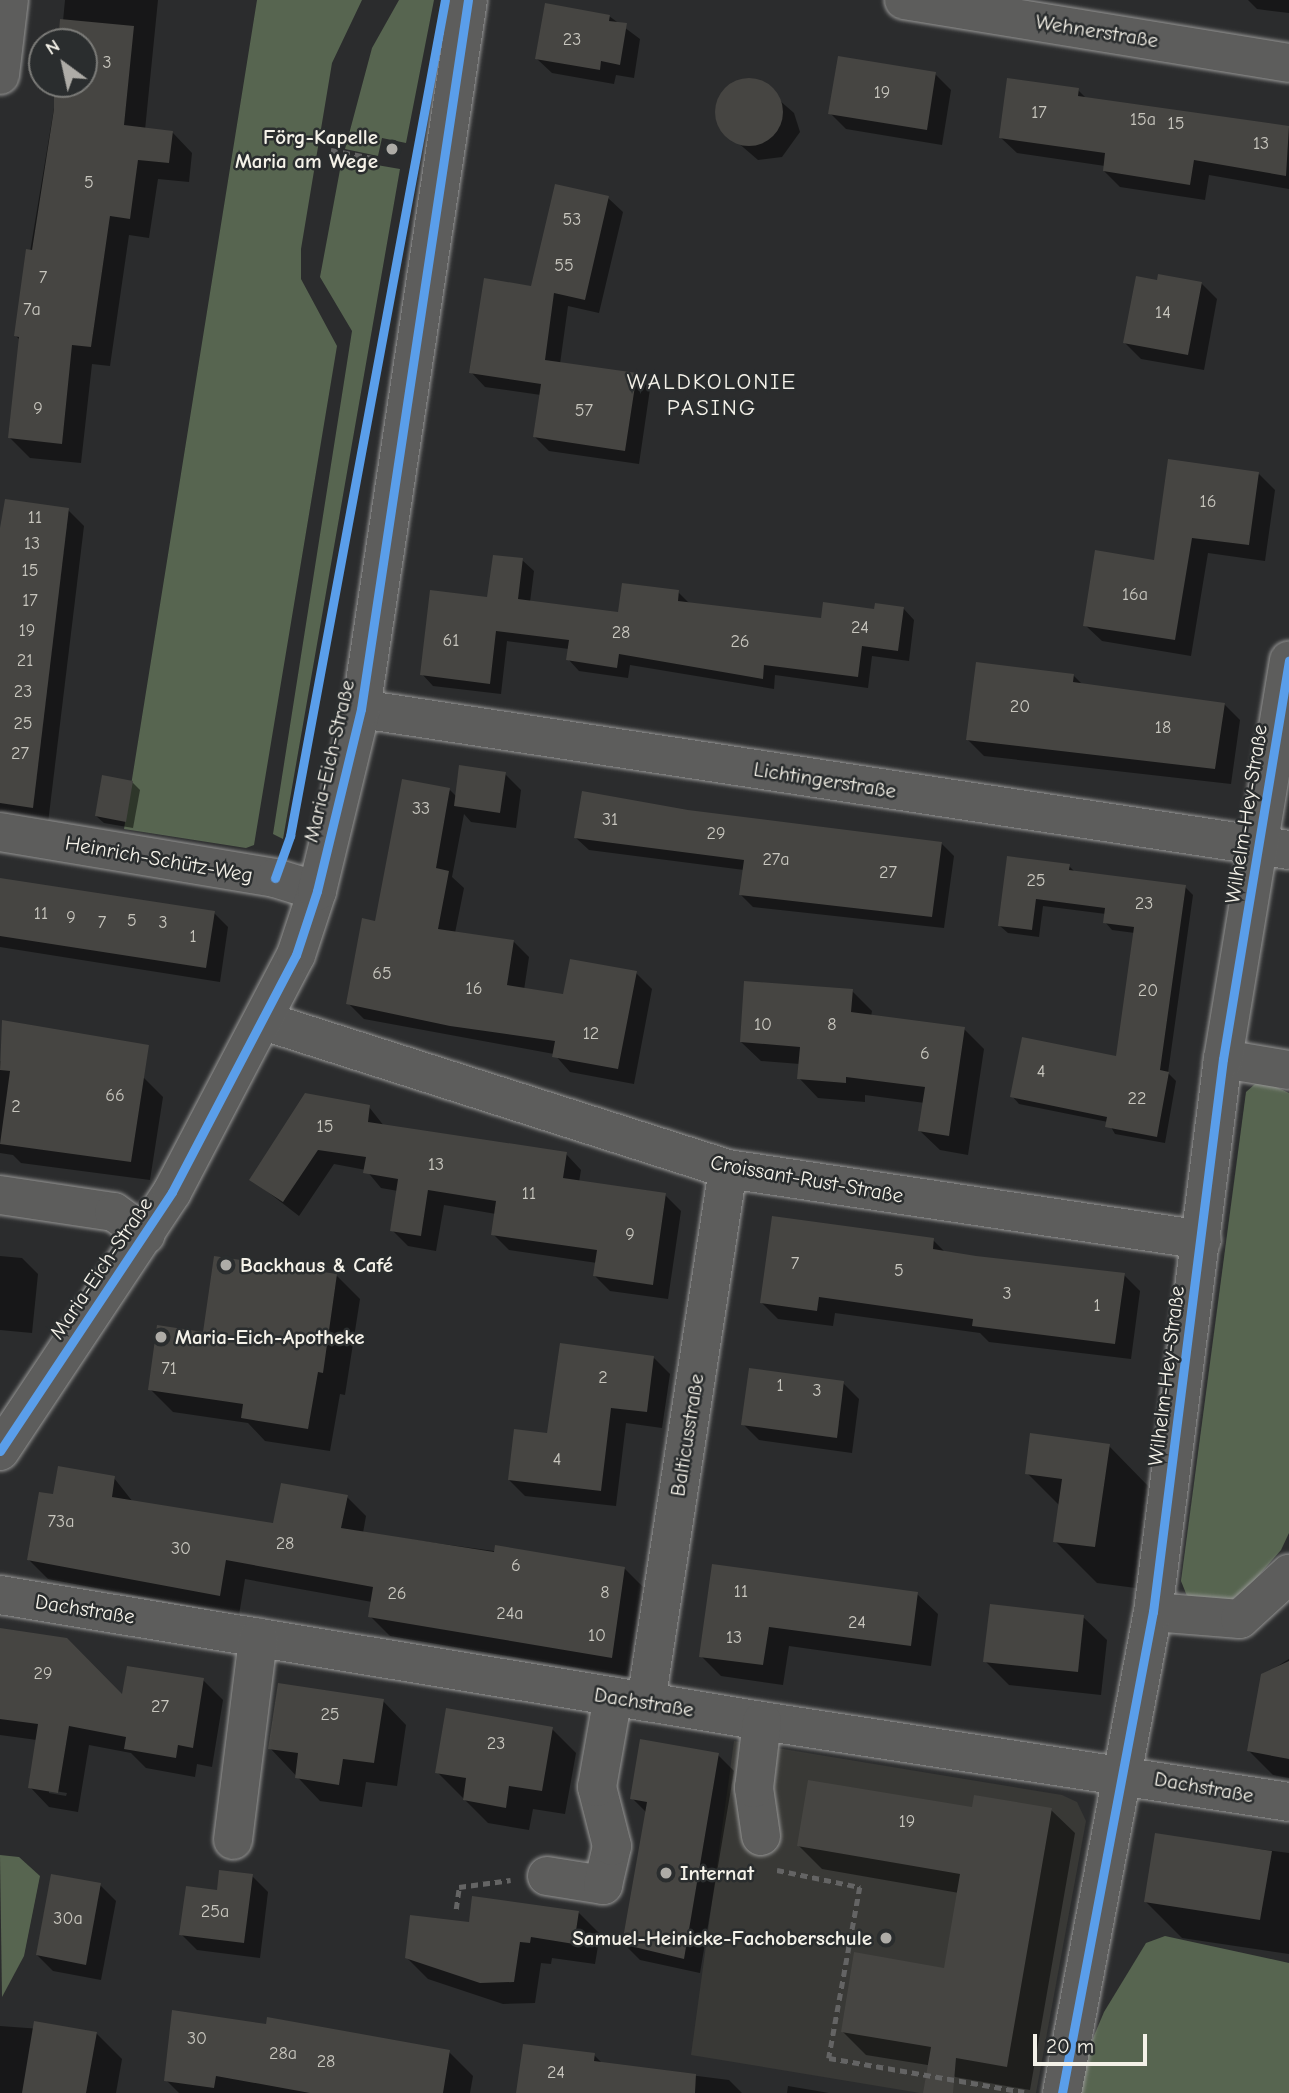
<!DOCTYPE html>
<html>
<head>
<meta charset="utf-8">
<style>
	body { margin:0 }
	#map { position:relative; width:1289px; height:2093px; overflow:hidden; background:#2b2c2d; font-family:"Comic Neue",sans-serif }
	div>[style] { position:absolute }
	.built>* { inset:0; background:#393936 }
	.green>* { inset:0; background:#576550 }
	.shadow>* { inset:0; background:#0007 }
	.building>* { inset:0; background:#464542 }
	.round { border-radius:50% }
	.path>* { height:4.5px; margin-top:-2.25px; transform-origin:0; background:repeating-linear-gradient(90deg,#646464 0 7px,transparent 0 12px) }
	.roads { filter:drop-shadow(0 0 2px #979796) drop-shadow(0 0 2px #979796) }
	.minor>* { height:38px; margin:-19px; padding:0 19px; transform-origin:19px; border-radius:19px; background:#5d5d5c }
	.cycleway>* { height:9px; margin:-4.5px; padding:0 4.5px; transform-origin:4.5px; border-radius:4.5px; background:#5a9eea }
	.dots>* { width:19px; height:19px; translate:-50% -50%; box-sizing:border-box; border:4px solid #2a2d2e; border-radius:50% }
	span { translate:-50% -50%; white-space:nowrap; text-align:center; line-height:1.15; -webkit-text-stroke:5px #2a2d2e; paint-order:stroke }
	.number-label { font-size:18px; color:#c8c6be }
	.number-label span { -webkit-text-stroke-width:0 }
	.street-label { font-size:21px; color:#f4f1e8 }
	.poi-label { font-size:21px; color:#f4f1e8; font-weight:700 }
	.right { translate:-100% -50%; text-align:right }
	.left { translate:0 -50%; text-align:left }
	.neighbourhood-label { font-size:23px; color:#f4f1e8; letter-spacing:2px }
	.north { position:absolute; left:28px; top:28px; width:70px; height:70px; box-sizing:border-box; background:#2a2d2e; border:2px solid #7b7b78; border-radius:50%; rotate:327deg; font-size:19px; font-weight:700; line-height:28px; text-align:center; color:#f4f1e8 }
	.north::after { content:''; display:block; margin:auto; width:24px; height:32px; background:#aeaca7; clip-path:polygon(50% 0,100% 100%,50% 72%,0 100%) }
	.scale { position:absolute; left:1033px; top:2034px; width:114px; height:32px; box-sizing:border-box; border:4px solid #f4f1e8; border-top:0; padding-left:9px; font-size:21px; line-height:24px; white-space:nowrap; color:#f4f1e8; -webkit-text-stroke:5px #2a2d2e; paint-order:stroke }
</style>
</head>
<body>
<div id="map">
	<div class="built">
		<i style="clip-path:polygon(734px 1741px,1062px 1795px,1077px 1802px,1086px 1821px,1036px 2093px,920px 2093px,691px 2055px)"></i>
	</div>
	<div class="green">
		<i style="clip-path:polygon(257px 0,362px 0,332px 63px,301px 249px,301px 279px,337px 346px,254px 845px,246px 848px,124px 829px)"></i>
		<i style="clip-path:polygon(399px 0,434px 0,406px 143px,382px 138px,378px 156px,345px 149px,372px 48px)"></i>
		<i style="clip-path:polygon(342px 159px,400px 169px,283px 839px,273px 834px,352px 331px,320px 277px)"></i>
		<i style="clip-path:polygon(1268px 1083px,1289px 1093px,1289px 1533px,1281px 1550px,1247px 1589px,1228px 1602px,1187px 1596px,1181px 1581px,1246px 1092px,1255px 1084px)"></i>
		<i style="clip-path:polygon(0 1855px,19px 1857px,40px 1876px,24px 1956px,2px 1997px)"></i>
		<i style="clip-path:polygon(1165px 1936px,1289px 1963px,1289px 2093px,1078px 2093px,1080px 2069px,1104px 2012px,1146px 1943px)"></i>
	</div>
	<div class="shadow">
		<i style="clip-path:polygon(65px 0,174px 0,158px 0,145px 130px,173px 133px,192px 153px,189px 182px,158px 179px,149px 238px,129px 235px,110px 366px,92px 364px,81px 463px,30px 458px,10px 438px,21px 341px,16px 336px,58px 84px,84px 84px,84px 42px,61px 42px)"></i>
		<i style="clip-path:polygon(1248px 0,1289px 0,1289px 13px,1257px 9px)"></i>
		<i style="clip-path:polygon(609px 16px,640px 39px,634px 78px,616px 75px,614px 84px,552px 73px,537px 59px)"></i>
		<i style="clip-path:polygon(935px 74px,951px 90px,942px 145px,846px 129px,830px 113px)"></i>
		<i style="clip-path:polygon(756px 80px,794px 113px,800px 132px,782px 157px,758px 160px,722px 129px,718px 106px,730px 86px)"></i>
		<i style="clip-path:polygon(1078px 90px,1087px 99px,1289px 128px,1289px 189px,1209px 175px,1205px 200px,1120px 187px,1104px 171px,1105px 166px,1017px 153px,1000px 137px)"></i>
		<i style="clip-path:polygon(608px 198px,623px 212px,599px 313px,568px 306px,560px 364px,636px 375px,650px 389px,639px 464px,549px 451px,535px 437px,541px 395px,485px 387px,471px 372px,533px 288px)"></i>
		<i style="clip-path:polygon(1201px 283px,1217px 299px,1204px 370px,1141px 359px,1125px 343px)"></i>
		<i style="clip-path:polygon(1259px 474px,1275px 490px,1265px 561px,1208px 553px,1191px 656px,1102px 641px,1085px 625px)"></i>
		<i style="clip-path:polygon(68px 510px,84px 526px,48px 823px,0 816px,0 551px)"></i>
		<i style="clip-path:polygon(522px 560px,534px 571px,530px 602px,619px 614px,678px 592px,690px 604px,823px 620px,903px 608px,914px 620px,909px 661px,872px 656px,868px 688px,775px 675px,774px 689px,630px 665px,628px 678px,579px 671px,568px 659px,569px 649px,507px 641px,501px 694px,433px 686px,422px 674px)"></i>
		<i style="clip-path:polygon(1073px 675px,1084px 686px,1224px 704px,1240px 720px,1231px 784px,984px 756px,968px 740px)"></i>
		<i style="clip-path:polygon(505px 774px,521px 790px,516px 828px,471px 822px,464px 814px,452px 877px,464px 888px,455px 933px,513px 941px,529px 957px,524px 990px,565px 996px,636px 973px,652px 989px,634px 1084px,570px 1072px,554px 1054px,364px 1019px,348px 1003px,377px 923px,450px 790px,457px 797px)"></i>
		<i style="clip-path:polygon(132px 782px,140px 790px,133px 828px,104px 823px,96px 816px)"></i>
		<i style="clip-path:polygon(688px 811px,941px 843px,954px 856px,944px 928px,753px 907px,741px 895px,744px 870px,589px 850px,576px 838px)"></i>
		<i style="clip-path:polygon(1069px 866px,1076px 873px,1185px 887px,1193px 895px,1168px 1073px,1176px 1081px,1165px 1143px,1115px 1134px,1108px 1122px,1019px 1104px,1012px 1096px,1117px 1058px,1135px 933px,1112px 930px,1105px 922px,1106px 914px,1043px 906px,1039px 937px,1008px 933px,1000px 926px)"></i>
		<i style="clip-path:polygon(0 880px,214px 913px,228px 927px,220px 982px,0 947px)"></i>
		<i style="clip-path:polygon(852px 991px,872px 1011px,871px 1017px,964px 1029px,984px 1049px,968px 1155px,940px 1150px,920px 1131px,925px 1103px,865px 1095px,865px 1102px,818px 1098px,799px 1078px,800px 1064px,761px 1061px,741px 1042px)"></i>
		<i style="clip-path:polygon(0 1061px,144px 1078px,163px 1097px,150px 1180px,21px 1163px,13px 1155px,0 1153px)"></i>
		<i style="clip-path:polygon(369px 1107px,384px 1126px,566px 1154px,581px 1170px,579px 1182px,665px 1195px,681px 1211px,668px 1299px,610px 1291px,595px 1276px,597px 1263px,509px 1250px,493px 1234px,496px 1214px,444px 1205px,436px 1251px,408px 1246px,392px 1230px,398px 1191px,381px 1188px,366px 1170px,334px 1164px,299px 1216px,251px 1179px)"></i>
		<i style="clip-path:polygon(933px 1240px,946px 1253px,1124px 1275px,1140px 1291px,1131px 1359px,989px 1342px,980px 1333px,835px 1313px,833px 1326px,778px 1319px,762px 1303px)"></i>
		<i style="clip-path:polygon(0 1256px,22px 1258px,38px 1274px,32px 1333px,0 1330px)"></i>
		<i style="clip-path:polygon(337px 1276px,360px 1299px,345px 1395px,340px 1394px,330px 1451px,265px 1441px,248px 1423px,173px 1412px,150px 1389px,204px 1334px)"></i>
		<i style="clip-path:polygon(654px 1358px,670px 1374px,662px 1428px,626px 1423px,616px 1506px,525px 1496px,509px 1480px,549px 1435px)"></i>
		<i style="clip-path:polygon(843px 1383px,859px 1399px,852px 1453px,759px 1440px,743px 1424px)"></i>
		<i style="clip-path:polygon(1109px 1446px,1150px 1488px,1136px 1588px,1097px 1583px,1055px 1541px,1060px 1506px,1027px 1473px)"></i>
		<i style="clip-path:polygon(114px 1478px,133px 1502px,274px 1525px,347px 1497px,366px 1516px,363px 1533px,625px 1569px,644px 1588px,631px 1677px,390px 1636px,370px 1616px,372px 1602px,245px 1579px,239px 1615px,48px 1579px,29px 1560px,54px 1496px)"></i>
		<i style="clip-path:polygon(713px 1566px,917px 1594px,938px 1614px,931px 1666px,789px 1646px,783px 1685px,721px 1676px,701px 1656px)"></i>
		<i style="clip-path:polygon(1083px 1617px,1107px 1640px,1101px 1695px,1009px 1685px,985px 1661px)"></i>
		<i style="clip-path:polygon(evenodd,0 1629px,123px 1697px,203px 1680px,223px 1700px,212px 1767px,197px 1764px,195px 1777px,146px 1768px,131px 1753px,89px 1745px,78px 1812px,49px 1807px,30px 1787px,37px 1740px,0 1735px,0 1629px,49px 1790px,67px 1793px,66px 1796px,49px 1793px,49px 1790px)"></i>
		<i style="clip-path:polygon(1289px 1659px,1289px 1778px,1273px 1775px,1249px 1751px,1263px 1675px)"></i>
		<i style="clip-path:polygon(383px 1701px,406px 1725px,397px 1786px,366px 1782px,362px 1807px,320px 1801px,270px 1748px)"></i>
		<i style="clip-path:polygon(552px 1729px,576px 1753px,565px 1814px,533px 1809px,529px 1830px,488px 1823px,437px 1772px)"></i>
		<i style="clip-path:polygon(718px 1755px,734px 1771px,700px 1973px,640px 1960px,624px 1944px,647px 1813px,632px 1798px)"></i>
		<i style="clip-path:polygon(1051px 1810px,1075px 1833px,1030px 2090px,955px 2077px,946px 2068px,866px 2055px,842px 2031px,946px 1970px,959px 1893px,822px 1869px,799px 1846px)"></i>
		<i style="clip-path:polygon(1156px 1835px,1289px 1853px,1289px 1954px,1182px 1938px,1145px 1901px)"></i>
		<i style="clip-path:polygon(252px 1876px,268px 1892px,260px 1958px,197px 1950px,181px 1934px,219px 1892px)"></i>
		<i style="clip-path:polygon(100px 1885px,116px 1901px,101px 1980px,53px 1971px,37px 1955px)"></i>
		<i style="clip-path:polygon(578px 1912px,600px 1934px,595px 1964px,552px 1958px,551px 1964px,541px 1963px,535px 2003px,503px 2004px,428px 1979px,406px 1957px,470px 1924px)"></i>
		<i style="clip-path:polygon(0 2026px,96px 2033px,122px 2059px,116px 2093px,0 2093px)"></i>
		<i style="clip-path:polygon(449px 2052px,473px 2076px,470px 2093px,179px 2093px,166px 2080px)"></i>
		<i style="clip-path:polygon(594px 2055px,603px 2064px,729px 2080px,742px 2093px,518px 2093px)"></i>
		<i style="clip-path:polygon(788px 2086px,829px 2093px,787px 2093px)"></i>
	</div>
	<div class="building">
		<i style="clip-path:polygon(545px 3px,610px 15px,609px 21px,627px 23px,620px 65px,601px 61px,600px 70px,535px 59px)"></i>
		<i style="clip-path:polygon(60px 19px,134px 26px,124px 125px,173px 131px,169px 163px,138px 160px,130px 219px,110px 216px,91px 347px,72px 345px,62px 444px,8px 438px,19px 337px,14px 336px,26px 249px,32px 250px,54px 109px,54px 84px,84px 84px,84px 42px,58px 42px)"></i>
		<i style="clip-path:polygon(838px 56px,936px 72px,927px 130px,828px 114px)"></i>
		<i style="clip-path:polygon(1007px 78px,1079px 88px,1078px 96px,1289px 126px,1286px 176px,1194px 160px,1190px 185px,1103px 171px,1105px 153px,999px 138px)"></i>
		<i class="round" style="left:715px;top:78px;width:68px;height:68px"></i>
		<i style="clip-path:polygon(555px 184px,609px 196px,585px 300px,554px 293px,545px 360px,637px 373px,625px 451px,533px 437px,541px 384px,469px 373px,484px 278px,531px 286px)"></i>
		<i style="clip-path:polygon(1158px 274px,1202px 282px,1188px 355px,1123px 343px,1136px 276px,1157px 280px)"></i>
		<i style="clip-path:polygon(1168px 459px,1259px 472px,1249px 545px,1192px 538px,1175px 640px,1083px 626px,1095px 550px,1154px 560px)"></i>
		<i style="clip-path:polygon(5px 499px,69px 508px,33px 808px,0 803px,0 528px)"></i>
		<i style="clip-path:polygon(493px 555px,523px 558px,518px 599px,618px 612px,622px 583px,679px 590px,678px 601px,821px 618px,823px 602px,874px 609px,875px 603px,904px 607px,898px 651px,862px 646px,858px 677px,764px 665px,763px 679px,619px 654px,617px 668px,566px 660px,569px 640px,496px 631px,490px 684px,420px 675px,430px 590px,487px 597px)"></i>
		<i style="clip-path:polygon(976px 662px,1074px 674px,1073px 682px,1225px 703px,1215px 769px,966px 740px)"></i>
		<i style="clip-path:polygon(459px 765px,506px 772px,500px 813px,454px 806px)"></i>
		<i style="clip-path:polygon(102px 775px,133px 781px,126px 822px,95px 816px)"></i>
		<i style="clip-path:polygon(402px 779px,450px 788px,436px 868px,449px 871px,438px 929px,514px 940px,507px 985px,563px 994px,570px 959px,637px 971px,618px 1069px,552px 1057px,555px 1041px,450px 1026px,346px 1004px,362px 918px,375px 921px)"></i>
		<i style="clip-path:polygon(582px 791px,688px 810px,942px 842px,932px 917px,739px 895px,744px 860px,574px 838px)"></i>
		<i style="clip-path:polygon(1007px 856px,1070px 864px,1069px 870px,1186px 885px,1160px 1070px,1169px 1072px,1157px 1137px,1105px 1127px,1107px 1117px,1010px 1097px,1022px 1037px,1116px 1056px,1134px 927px,1103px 923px,1105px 908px,1036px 899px,1032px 930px,998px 926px)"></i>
		<i style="clip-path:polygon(0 878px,215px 911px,206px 968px,0 936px)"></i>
		<i style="clip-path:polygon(744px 981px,853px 989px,851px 1012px,965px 1027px,949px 1136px,918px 1131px,925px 1087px,846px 1077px,846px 1083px,797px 1079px,800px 1047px,740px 1042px)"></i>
		<i style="clip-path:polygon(2px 1020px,149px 1045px,131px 1162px,0 1144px,10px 1071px,0 1070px)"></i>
		<i style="clip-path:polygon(305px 1093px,370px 1105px,368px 1122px,567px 1152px,563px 1178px,666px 1193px,653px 1285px,593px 1276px,597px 1250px,491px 1235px,496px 1201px,428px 1190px,421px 1236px,390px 1231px,398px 1179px,363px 1173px,366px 1157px,318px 1150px,283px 1202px,249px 1180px)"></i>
		<i style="clip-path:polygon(772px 1216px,934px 1238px,933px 1249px,976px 1256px,1125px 1273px,1115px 1344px,972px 1326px,973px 1319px,819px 1297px,817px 1311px,760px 1303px)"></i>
		<i style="clip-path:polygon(214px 1256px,337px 1274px,323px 1373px,318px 1372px,308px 1429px,241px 1418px,243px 1404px,148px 1390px,157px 1325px,203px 1332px)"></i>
		<i style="clip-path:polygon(560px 1343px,654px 1356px,647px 1412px,611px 1408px,601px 1491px,508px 1480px,514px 1429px,547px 1433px)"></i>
		<i style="clip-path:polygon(749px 1368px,844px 1381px,837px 1438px,741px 1425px)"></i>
		<i style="clip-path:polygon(1030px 1433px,1110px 1444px,1095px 1547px,1053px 1542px,1062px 1479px,1025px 1474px)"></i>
		<i style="clip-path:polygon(58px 1466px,115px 1476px,112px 1497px,273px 1523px,281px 1483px,348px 1495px,341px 1528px,494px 1552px,495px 1545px,625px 1567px,612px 1658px,368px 1617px,373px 1587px,226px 1560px,220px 1596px,27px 1560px,39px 1492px,53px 1494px)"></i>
		<i style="clip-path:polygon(712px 1564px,918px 1592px,911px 1646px,769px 1627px,763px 1665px,699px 1657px)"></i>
		<i style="clip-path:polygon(990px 1604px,1084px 1615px,1078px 1672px,983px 1662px)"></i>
		<i style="clip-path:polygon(0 1628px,67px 1638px,122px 1694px,127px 1666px,204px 1678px,193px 1748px,178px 1745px,176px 1758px,124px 1749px,126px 1737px,69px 1726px,58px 1793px,28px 1788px,38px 1724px,0 1719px)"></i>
		<i style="clip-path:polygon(1289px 1661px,1289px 1759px,1247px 1751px,1261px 1674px)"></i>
		<i style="clip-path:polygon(278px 1683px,384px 1699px,374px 1763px,343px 1759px,339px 1785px,295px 1778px,298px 1753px,268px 1749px)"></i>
		<i style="clip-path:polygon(446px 1708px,553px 1727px,542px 1791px,509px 1786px,506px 1808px,463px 1800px,466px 1778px,435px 1773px)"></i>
		<i style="clip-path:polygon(640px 1739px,719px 1753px,684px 1959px,622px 1944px,647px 1802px,630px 1799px)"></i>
		<i style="clip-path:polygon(808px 1780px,972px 1807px,974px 1795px,1052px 1808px,1007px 2067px,956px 2058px,953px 2093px,923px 2093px,931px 2047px,841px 2032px,854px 1952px,944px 1968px,960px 1874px,797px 1846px)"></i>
		<i style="clip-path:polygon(1155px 1833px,1272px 1851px,1260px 1920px,1144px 1902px)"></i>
		<i style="clip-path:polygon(219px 1870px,253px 1874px,244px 1943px,179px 1935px,186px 1886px,217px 1890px)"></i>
		<i style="clip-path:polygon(51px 1874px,101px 1883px,86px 1965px,36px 1955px)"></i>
		<i style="clip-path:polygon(472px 1896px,579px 1911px,574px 1944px,531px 1937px,530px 1943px,520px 1942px,514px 1982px,480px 1983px,405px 1958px,410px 1915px,469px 1922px)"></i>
		<i style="clip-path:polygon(172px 2010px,266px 2024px,267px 2017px,450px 2050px,443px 2093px,310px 2093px,216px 2076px,214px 2088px,164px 2081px)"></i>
		<i style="clip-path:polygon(34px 2021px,97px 2032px,86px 2093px,22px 2093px)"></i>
		<i style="clip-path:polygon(523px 2044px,595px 2053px,594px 2061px,696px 2074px,695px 2093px,516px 2093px)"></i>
	</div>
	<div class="path">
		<i style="left:331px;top:150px;width:47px;rotate:11.1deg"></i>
		<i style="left:777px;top:1870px;width:85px;rotate:11.6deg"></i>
		<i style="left:860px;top:1887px;width:174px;rotate:100.3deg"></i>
		<i style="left:829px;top:2058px;width:198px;rotate:9.9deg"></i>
		<i style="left:456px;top:1909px;width:22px;rotate:-82deg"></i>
		<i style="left:459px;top:1887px;width:52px;rotate:-7.7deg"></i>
	</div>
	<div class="roads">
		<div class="minor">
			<i style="left:904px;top:0;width:390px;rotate:9.3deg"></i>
			<i style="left:0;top:75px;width:76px;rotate:-83.2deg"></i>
			<i style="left:361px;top:709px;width:939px;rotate:8.64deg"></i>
			<i style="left:0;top:832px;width:279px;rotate:9.5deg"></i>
			<i style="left:275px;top:878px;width:44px;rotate:17.2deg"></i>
			<i style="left:264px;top:1021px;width:487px;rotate:17.7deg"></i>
			<i style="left:728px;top:1169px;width:479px;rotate:8.5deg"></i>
			<i style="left:1223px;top:1059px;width:67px;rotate:9.5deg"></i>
			<i style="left:0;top:1195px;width:115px;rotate:8.5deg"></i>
			<i style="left:114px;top:1212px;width:39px;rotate:36deg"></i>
			<i style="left:0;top:1451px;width:311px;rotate:-56.4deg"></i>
			<i style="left:172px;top:1192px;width:267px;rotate:-62.4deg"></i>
			<i style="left:296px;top:955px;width:67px;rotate:-71.8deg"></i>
			<i style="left:317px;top:891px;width:187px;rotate:-76.4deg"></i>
			<i style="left:361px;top:709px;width:717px;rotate:-81.42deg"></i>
			<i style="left:0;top:1595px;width:772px;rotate:9.39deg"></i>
			<i style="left:762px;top:1721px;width:533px;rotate:8.74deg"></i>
			<i style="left:1153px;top:1612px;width:87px;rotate:4.6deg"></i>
			<i style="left:1240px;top:1619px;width:67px;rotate:-42.6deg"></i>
			<i style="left:646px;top:1702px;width:539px;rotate:-81.25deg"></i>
			<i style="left:761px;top:1836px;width:49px;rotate:-98.3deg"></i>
			<i style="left:754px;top:1788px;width:67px;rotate:-83.2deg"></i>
			<i style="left:233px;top:1840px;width:204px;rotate:-82.9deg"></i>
			<i style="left:547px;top:1876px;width:57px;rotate:9.1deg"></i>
			<i style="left:603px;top:1885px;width:40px;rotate:-77deg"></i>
			<i style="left:612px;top:1846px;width:61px;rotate:-104.3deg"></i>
			<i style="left:597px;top:1787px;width:92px;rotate:-80deg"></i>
			<i style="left:1062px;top:2093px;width:490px;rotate:-79.3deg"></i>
			<i style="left:1153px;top:1612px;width:557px;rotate:-82.79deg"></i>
			<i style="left:1223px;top:1059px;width:404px;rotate:-80.6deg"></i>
		</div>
	</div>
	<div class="cycleway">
		<i style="left:275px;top:878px;width:45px;rotate:-70.3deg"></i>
		<i style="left:290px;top:836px;width:850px;rotate:-79.5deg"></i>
		<i style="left:0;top:1451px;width:311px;rotate:-56.4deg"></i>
		<i style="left:172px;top:1192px;width:267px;rotate:-62.4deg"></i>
		<i style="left:296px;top:955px;width:67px;rotate:-71.8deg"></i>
		<i style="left:317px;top:891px;width:187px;rotate:-76.4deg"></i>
		<i style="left:361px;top:709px;width:717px;rotate:-81.42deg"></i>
		<i style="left:1062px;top:2093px;width:490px;rotate:-79.3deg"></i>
		<i style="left:1153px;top:1612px;width:557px;rotate:-82.79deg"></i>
		<i style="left:1223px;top:1059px;width:404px;rotate:-80.6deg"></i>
	</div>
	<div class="dots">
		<i style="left:392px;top:149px;background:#aeaca7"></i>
		<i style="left:226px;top:1265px;background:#aeaca7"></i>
		<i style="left:161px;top:1337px;background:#aeaca7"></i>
		<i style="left:666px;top:1873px;background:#aeaca7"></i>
		<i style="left:886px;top:1938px;background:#aeaca7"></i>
	</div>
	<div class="number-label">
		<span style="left:572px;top:40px">23</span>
		<span style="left:107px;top:63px">3</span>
		<span style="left:882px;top:93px">19</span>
		<span style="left:1039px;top:113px">17</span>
		<span style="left:1143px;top:120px">15a</span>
		<span style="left:1176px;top:124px">15</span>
		<span style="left:1261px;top:144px">13</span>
		<span style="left:89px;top:183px">5</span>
		<span style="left:572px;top:220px">53</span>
		<span style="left:564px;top:266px">55</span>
		<span style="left:43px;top:278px">7</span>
		<span style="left:32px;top:310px">7a</span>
		<span style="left:1163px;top:313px">14</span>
		<span style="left:38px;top:409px">9</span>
		<span style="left:584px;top:411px">57</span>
		<span style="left:1208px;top:502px">16</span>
		<span style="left:35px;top:518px">11</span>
		<span style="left:32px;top:544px">13</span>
		<span style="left:30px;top:571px">15</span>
		<span style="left:1135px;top:595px">16a</span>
		<span style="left:30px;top:601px">17</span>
		<span style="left:860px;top:628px">24</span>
		<span style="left:27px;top:631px">19</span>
		<span style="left:621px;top:633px">28</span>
		<span style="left:451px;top:641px">61</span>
		<span style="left:740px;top:642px">26</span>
		<span style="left:25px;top:661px">21</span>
		<span style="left:23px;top:692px">23</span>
		<span style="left:1020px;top:707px">20</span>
		<span style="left:23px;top:724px">25</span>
		<span style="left:1163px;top:728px">18</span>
		<span style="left:20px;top:754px">27</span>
		<span style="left:421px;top:809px">33</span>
		<span style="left:610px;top:820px">31</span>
		<span style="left:716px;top:834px">29</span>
		<span style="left:776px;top:860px">27a</span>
		<span style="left:888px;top:873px">27</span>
		<span style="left:1036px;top:881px">25</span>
		<span style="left:1144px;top:904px">23</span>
		<span style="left:41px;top:914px">11</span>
		<span style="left:71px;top:918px">9</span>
		<span style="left:132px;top:921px">5</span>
		<span style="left:102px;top:923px">7</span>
		<span style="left:163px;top:923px">3</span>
		<span style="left:193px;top:937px">1</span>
		<span style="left:382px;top:974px">65</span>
		<span style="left:474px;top:989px">16</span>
		<span style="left:1148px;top:991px">20</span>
		<span style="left:763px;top:1025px">10</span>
		<span style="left:832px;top:1025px">8</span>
		<span style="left:591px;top:1034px">12</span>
		<span style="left:925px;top:1054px">6</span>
		<span style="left:1041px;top:1072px">4</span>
		<span style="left:115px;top:1096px">66</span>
		<span style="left:1137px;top:1099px">22</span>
		<span style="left:16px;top:1107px">2</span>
		<span style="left:325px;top:1127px">15</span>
		<span style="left:436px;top:1165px">13</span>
		<span style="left:529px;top:1194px">11</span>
		<span style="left:630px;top:1235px">9</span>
		<span style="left:795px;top:1264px">7</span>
		<span style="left:899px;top:1271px">5</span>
		<span style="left:1007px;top:1294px">3</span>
		<span style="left:1097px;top:1306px">1</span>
		<span style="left:169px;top:1369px">71</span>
		<span style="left:603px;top:1378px">2</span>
		<span style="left:780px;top:1386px">1</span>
		<span style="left:817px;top:1391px">3</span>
		<span style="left:557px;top:1460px">4</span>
		<span style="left:61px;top:1522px">73a</span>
		<span style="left:285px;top:1544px">28</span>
		<span style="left:181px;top:1549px">30</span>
		<span style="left:516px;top:1566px">6</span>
		<span style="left:741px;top:1592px">11</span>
		<span style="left:605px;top:1593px">8</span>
		<span style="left:397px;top:1594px">26</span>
		<span style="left:510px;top:1614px">24a</span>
		<span style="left:857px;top:1623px">24</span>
		<span style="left:597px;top:1636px">10</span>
		<span style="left:734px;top:1638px">13</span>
		<span style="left:43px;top:1674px">29</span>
		<span style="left:160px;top:1707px">27</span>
		<span style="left:330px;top:1715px">25</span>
		<span style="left:496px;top:1744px">23</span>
		<span style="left:907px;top:1822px">19</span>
		<span style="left:215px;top:1912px">25a</span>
		<span style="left:68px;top:1919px">30a</span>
		<span style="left:197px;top:2039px">30</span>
		<span style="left:283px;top:2054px">28a</span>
		<span style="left:326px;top:2062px">28</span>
		<span style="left:556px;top:2073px">24</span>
	</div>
	<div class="street-label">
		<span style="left:1097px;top:31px;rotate:9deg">Wehnerstraße</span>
		<span style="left:329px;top:761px;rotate:-77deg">Maria-Eich-Straße</span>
		<span style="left:825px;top:780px;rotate:9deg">Lichtingerstraße</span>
		<span style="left:1246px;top:814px;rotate:-81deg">Wilhelm-Hey-Straße</span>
		<span style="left:159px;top:859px;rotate:10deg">Heinrich-Schütz-Weg</span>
		<span style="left:807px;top:1179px;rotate:10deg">Croissant-Rust-Straße</span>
		<span style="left:101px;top:1268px;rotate:-56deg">Maria-Eich-Straße</span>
		<span style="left:1166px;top:1376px;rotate:-83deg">Wilhelm-Hey-Straße</span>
		<span style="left:687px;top:1435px;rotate:-81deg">Balticusstraße</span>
		<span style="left:85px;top:1609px;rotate:9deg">Dachstraße</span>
		<span style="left:644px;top:1702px;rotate:9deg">Dachstraße</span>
		<span style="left:1204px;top:1787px;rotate:10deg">Dachstraße</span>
	</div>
	<div class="poi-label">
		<span class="right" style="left:378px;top:149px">Förg-Kapelle<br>Maria am Wege</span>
		<span class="left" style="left:240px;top:1265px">Backhaus &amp; Café</span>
		<span class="left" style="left:175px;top:1337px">Maria-Eich-Apotheke</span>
		<span class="left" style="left:680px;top:1873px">Internat</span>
		<span class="right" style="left:872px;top:1938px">Samuel-Heinicke-Fachoberschule</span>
	</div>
	<div class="neighbourhood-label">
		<span style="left:712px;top:395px">WALDKOLONIE<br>PASING</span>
	</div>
	<div class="north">N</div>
	<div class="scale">20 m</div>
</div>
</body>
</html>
